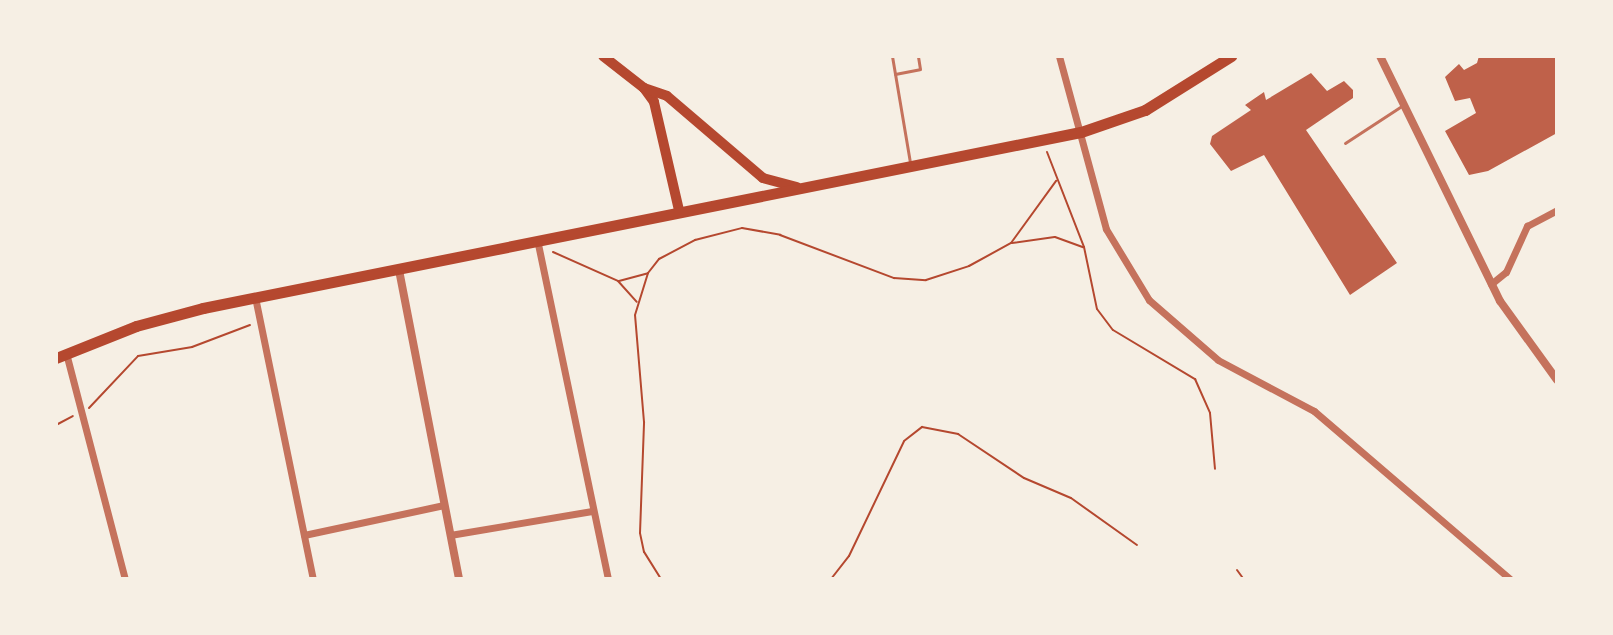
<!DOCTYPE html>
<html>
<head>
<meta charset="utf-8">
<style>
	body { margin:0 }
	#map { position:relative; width:1613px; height:635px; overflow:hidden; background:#f6efe4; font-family:Quicksand,sans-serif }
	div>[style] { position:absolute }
	.building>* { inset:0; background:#bf614a }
	.path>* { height:2px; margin:-1px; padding:0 1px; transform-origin:1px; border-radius:1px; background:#b5482f }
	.service>* { height:3px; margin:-1.5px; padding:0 1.5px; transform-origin:1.5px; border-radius:1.5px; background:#c5725c }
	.minor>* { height:7px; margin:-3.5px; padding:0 3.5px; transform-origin:3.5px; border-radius:3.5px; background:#c5725c }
	.tertiary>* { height:8px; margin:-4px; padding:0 4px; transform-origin:4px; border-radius:4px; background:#c5725c }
	.secondary>* { height:10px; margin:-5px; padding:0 5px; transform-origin:5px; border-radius:5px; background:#b5482f }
	.primary>* { height:11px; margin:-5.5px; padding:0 5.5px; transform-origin:5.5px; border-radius:5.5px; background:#b5482f }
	span { translate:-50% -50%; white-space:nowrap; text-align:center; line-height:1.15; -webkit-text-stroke:8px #f6efe4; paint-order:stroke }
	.frame { position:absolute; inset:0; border:58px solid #f6efe4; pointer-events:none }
</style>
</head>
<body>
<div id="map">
	<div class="building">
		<i style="clip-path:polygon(1479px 56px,1557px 56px,1557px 133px,1488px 171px,1469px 175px,1445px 131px,1476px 113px,1470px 98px,1455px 101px,1445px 77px,1459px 64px,1464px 70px,1477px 63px)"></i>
		<i style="clip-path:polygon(1311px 73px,1327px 91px,1344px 81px,1353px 90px,1353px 98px,1306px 130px,1397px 263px,1350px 295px,1264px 155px,1231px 171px,1210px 144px,1212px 136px,1251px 110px,1245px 105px,1264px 92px,1266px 100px)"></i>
	</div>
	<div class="path">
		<i style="left:1047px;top:152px;width:102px;rotate:68.7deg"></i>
		<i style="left:1084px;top:247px;width:63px;rotate:78.2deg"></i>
		<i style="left:1097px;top:309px;width:26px;rotate:53deg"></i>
		<i style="left:1113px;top:330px;width:96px;rotate:30.9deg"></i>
		<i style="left:1195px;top:379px;width:37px;rotate:66deg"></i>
		<i style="left:1210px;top:413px;width:56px;rotate:84.9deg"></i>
		<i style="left:1012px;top:243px;width:43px;rotate:-7.9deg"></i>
		<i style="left:1055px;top:237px;width:30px;rotate:20deg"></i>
		<i style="left:553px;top:252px;width:71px;rotate:24deg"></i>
		<i style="left:618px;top:281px;width:28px;rotate:48deg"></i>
		<i style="left:619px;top:281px;width:30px;rotate:-15deg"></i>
		<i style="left:89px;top:408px;width:71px;rotate:-46.7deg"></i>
		<i style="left:138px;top:356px;width:55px;rotate:-9.5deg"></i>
		<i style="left:192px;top:347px;width:62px;rotate:-20.8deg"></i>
		<i style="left:56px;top:425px;width:19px;rotate:-28deg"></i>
		<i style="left:1237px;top:570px;width:9px;rotate:54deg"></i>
		<i style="left:661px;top:579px;width:32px;rotate:-122deg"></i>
		<i style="left:644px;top:552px;width:19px;rotate:-102deg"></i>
		<i style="left:640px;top:533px;width:111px;rotate:-87.9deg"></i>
		<i style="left:644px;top:422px;width:107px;rotate:-94.8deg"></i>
		<i style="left:635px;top:315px;width:44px;rotate:-72.8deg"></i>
		<i style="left:648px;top:273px;width:18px;rotate:-52deg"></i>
		<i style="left:659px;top:259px;width:41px;rotate:-27.8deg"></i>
		<i style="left:695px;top:240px;width:49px;rotate:-14.3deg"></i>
		<i style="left:742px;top:228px;width:39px;rotate:10deg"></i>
		<i style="left:780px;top:235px;width:122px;rotate:20.7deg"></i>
		<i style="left:894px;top:278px;width:32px;rotate:4deg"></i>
		<i style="left:926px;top:280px;width:45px;rotate:-18deg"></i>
		<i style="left:969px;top:266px;width:48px;rotate:-28.7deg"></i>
		<i style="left:1011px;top:243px;width:77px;rotate:-54deg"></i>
		<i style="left:831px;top:579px;width:29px;rotate:-52deg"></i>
		<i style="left:849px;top:556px;width:127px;rotate:-64.4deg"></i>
		<i style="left:904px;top:441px;width:23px;rotate:-38deg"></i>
		<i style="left:922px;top:427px;width:37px;rotate:11deg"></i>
		<i style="left:958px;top:434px;width:79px;rotate:33.7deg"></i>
		<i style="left:1024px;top:478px;width:51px;rotate:23.1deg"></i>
		<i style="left:1071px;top:498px;width:81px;rotate:35.5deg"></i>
	</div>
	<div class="service">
		<i style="left:892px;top:56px;width:108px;rotate:80.4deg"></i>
		<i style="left:895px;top:74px;width:25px;rotate:-11deg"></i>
		<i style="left:920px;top:69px;width:13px;rotate:-99deg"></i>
		<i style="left:1345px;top:143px;width:69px;rotate:-33.2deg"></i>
	</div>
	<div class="minor">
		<i style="left:1059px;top:56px;width:179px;rotate:74.8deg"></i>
		<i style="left:1106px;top:229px;width:83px;rotate:58.8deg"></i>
		<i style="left:1149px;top:300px;width:91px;rotate:41deg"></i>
		<i style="left:1218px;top:360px;width:109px;rotate:28deg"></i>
		<i style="left:1314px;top:411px;width:258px;rotate:40.6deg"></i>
		<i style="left:538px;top:244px;width:342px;rotate:78.2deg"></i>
		<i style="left:1491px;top:284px;width:19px;rotate:-39deg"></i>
		<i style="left:1506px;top:272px;width:51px;rotate:-65.5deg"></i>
		<i style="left:1527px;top:226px;width:34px;rotate:-28deg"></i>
		<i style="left:255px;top:297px;width:288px;rotate:78.4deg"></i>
		<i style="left:66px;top:353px;width:234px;rotate:75.4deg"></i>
		<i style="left:304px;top:535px;width:143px;rotate:-12.1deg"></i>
		<i style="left:450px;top:535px;width:144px;rotate:-9.6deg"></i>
	</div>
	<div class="tertiary">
		<i style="left:1380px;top:56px;width:273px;rotate:63.9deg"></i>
		<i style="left:1500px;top:301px;width:97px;rotate:54.2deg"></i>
		<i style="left:399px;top:270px;width:315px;rotate:79deg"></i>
	</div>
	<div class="secondary">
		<i style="left:603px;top:56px;width:52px;rotate:38deg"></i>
		<i style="left:644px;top:88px;width:17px;rotate:54deg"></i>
		<i style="left:654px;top:102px;width:111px;rotate:77deg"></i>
		<i style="left:644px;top:88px;width:24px;rotate:19deg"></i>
		<i style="left:667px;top:96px;width:126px;rotate:40.5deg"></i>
		<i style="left:763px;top:178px;width:35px;rotate:15deg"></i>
	</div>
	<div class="primary">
		<i style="left:56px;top:358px;width:86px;rotate:-21.8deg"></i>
		<i style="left:136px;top:326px;width:69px;rotate:-15deg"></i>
		<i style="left:203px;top:308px;width:895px;rotate:-11.34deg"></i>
		<i style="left:1081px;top:132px;width:68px;rotate:-19deg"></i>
		<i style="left:1145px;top:110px;width:102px;rotate:-32.1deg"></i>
	</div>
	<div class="frame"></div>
</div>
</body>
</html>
